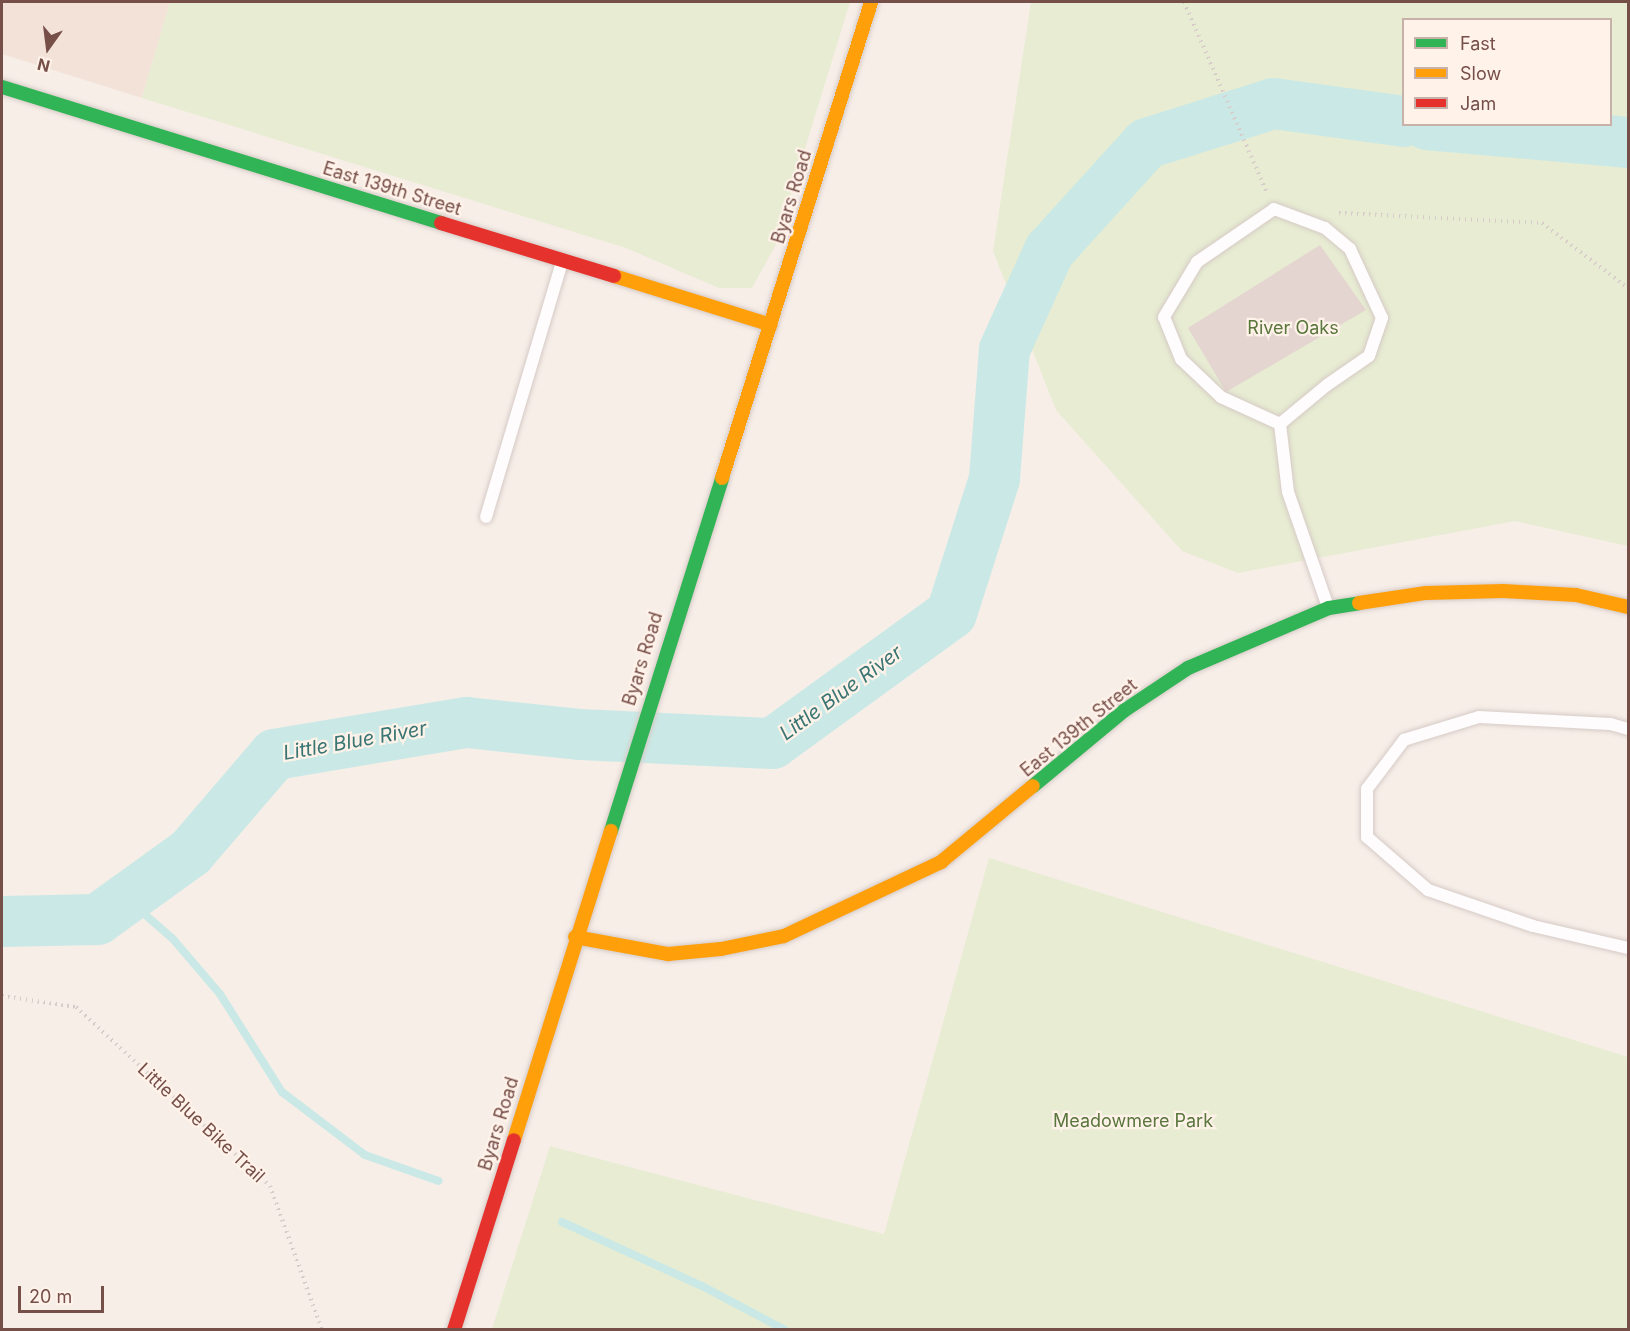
<!DOCTYPE html>
<html>
<head>
<meta charset="utf-8">
<style>
	body { margin:0 }
	#map { position:relative; width:1630px; height:1331px; overflow:hidden; background:#f7eee8; font-family:Inter,sans-serif }
	div>[style] { position:absolute }
	.residential>* { inset:0; background:#f3e2d8 }
	.green>* { inset:0; background:#e7ecd2 }
	.stream>* { height:8px; margin:-4px; padding:0 4px; transform-origin:4px; border-radius:4px; background:#cae9e6 }
	.river>* { height:51px; margin:-25.5px; padding:0 25.5px; transform-origin:25.5px; border-radius:25.5px; background:#cae9e6 }
	.building>* { inset:0; background:#e4d5d0 }
	.path>* { height:4px; margin-top:-2px; transform-origin:0; background:repeating-linear-gradient(90deg,#d7ccc9 0 1.5px,transparent 0 6px) }
	.roads { filter:drop-shadow(0 0 2px #d6cac6) drop-shadow(0 0 2px #d6cac6) }
	.lane>* { height:12px; margin:-6px; padding:0 6px; transform-origin:6px; border-radius:6px; background:#fefcfc }
	.fast>* { height:14px; margin:-7px; padding:0 7px; transform-origin:7px; border-radius:7px; background:#30b455 }
	.slow>* { height:14px; margin:-7px; padding:0 7px; transform-origin:7px; border-radius:7px; background:#ff9f0a }
	.jam>* { height:14px; margin:-7px; padding:0 7px; transform-origin:7px; border-radius:7px; background:#e5322d }
	span { translate:-50% -50%; white-space:nowrap; text-align:center; line-height:1.15; -webkit-text-stroke:4.5px #fff2e9; paint-order:stroke }
	.street-label { font-size:18px; color:#764f48 }
	.park-label { font-size:18px; color:#59763c }
	.water-label { font-size:20px; color:#387573; font-style:italic }
	.frame { position:absolute; inset:0; border:3px solid #764f48; pointer-events:none }
	.legend { position:absolute; left:1402px; top:18px; width:210px; height:108px; box-sizing:border-box; background:#fff2e9; border:2px solid #c8b1a9; margin:0; padding:8px 10px; list-style:none; font-size:18px; color:#764f48 }
	.legend li { display:flex; align-items:center; gap:12px; height:30px }
	.legend b { width:30px; border:2px solid #c8b1a9 }
	.north { position:absolute; left:18px; top:18px; width:60px; height:60px; -webkit-text-stroke:4px #fff2e9; paint-order:stroke; rotate:194deg; font-size:16px; font-weight:700; line-height:24px; text-align:center; color:#764f48 }
	.north::after { content:''; display:block; margin:auto; width:21px; height:27px; background:#764f48; clip-path:polygon(50% 0,100% 100%,50% 72%,0 100%) }
	.scale { position:absolute; left:18px; top:1286px; width:86px; height:27px; box-sizing:border-box; border:3px solid #764f48; border-top:0; padding-left:8px; font-size:18px; line-height:21px; white-space:nowrap; color:#764f48; -webkit-text-stroke:4px #fff2e9; paint-order:stroke }
</style>
</head>
<body>
<div id="map">
	<div class="residential">
		<i style="clip-path:polygon(2px 2px,170px 2px,142px 98px,2px 54px)"></i>
	</div>
	<div class="green">
		<i style="clip-path:polygon(170px 2px,850px 2px,775px 246px,752px 288px,719px 288px,626px 248px,142px 98px)"></i>
		<i style="clip-path:polygon(evenodd,1031px 2px,1628px 2px,1628px 546px,1515px 521px,1238px 573px,1182px 551px,1056px 410px,993px 251px,1031px 2px,1404px 20px,1610px 20px,1610px 124px,1404px 124px,1404px 20px)"></i>
		<i style="clip-path:polygon(989px 858px,1628px 1057px,1628px 1329px,492px 1329px,550px 1146px,884px 1234px)"></i>
	</div>
	<div class="stream">
		<i style="left:126px;top:898px;width:62px;rotate:41.1deg"></i>
		<i style="left:173px;top:939px;width:72px;rotate:49.5deg"></i>
		<i style="left:220px;top:994px;width:116px;rotate:57.7deg"></i>
		<i style="left:282px;top:1092px;width:104px;rotate:37.2deg"></i>
		<i style="left:365px;top:1155px;width:78px;rotate:19.4deg"></i>
		<i style="left:562px;top:1222px;width:154px;rotate:24.6deg"></i>
		<i style="left:702px;top:1286px;width:94px;rotate:27.9deg"></i>
	</div>
	<div class="river">
		<i style="left:1426px;top:124px;width:203px;rotate:5.1deg"></i>
		<i style="left:2px;top:921px;width:95px;rotate:-1.2deg"></i>
		<i style="left:97px;top:919px;width:115px;rotate:-35.8deg"></i>
		<i style="left:190px;top:852px;width:129px;rotate:-49.4deg"></i>
		<i style="left:274px;top:754px;width:195px;rotate:-9.5deg"></i>
		<i style="left:466px;top:722px;width:115px;rotate:6deg"></i>
		<i style="left:580px;top:734px;width:192px;rotate:2.7deg"></i>
		<i style="left:772px;top:743px;width:221px;rotate:-36deg"></i>
		<i style="left:951px;top:613px;width:142px;rotate:-72.3deg"></i>
		<i style="left:994px;top:478px;width:129px;rotate:-85.6deg"></i>
		<i style="left:1004px;top:349px;width:109px;rotate:-65.6deg"></i>
		<i style="left:1049px;top:250px;width:144px;rotate:-47.8deg"></i>
		<i style="left:1146px;top:143px;width:133px;rotate:-17.5deg"></i>
		<i style="left:1273px;top:103px;width:132px;rotate:7.8deg"></i>
	</div>
	<div class="building">
		<i style="clip-path:polygon(1320px 245px,1366px 310px,1226px 392px,1188px 328px)"></i>
	</div>
	<div class="path">
		<i style="left:1184px;top:2px;width:206px;rotate:66.5deg"></i>
		<i style="left:1339px;top:213px;width:203px;rotate:2.8deg"></i>
		<i style="left:1542px;top:223px;width:108px;rotate:37.1deg"></i>
		<i style="left:2px;top:996px;width:75px;rotate:8.5deg"></i>
		<i style="left:76px;top:1007px;width:264px;rotate:42.7deg"></i>
		<i style="left:270px;top:1186px;width:153px;rotate:70.1deg"></i>
	</div>
	<div class="roads">
		<div class="lane">
			<i style="left:1280px;top:424px;width:65px;rotate:-155.4deg"></i>
			<i style="left:1221px;top:397px;width:55px;rotate:-136.5deg"></i>
			<i style="left:1181px;top:359px;width:45px;rotate:-112deg"></i>
			<i style="left:1164px;top:317px;width:64px;rotate:-59deg"></i>
			<i style="left:1197px;top:262px;width:93px;rotate:-34.5deg"></i>
			<i style="left:1274px;top:209px;width:54px;rotate:20.4deg"></i>
			<i style="left:1325px;top:228px;width:33px;rotate:40deg"></i>
			<i style="left:1350px;top:249px;width:76px;rotate:65.1deg"></i>
			<i style="left:1382px;top:318px;width:40px;rotate:108.9deg"></i>
			<i style="left:1369px;top:356px;width:51px;rotate:145.4deg"></i>
			<i style="left:1327px;top:385px;width:61px;rotate:140.3deg"></i>
			<i style="left:1280px;top:424px;width:68px;rotate:83.3deg"></i>
			<i style="left:1288px;top:492px;width:122px;rotate:70.8deg"></i>
			<i style="left:486px;top:517px;width:266px;rotate:-73.4deg"></i>
			<i style="left:1628px;top:729px;width:19px;rotate:-164deg"></i>
			<i style="left:1610px;top:724px;width:131px;rotate:-176.9deg"></i>
			<i style="left:1479px;top:717px;width:78px;rotate:163deg"></i>
			<i style="left:1404px;top:740px;width:61px;rotate:127.1deg"></i>
			<i style="left:1367px;top:789px;width:48px;rotate:90deg"></i>
			<i style="left:1367px;top:837px;width:81px;rotate:41deg"></i>
			<i style="left:1428px;top:890px;width:111px;rotate:18.9deg"></i>
			<i style="left:1533px;top:926px;width:98px;rotate:13deg"></i>
		</div>
		<div class="fast">
			<i style="left:2px;top:87px;width:460px;rotate:17.2deg"></i>
			<i style="left:1033px;top:786px;width:119px;rotate:-39.6deg"></i>
			<i style="left:1125px;top:710px;width:76px;rotate:-33.7deg"></i>
			<i style="left:1188px;top:668px;width:153px;rotate:-23.1deg"></i>
			<i style="left:1329px;top:608px;width:30px;rotate:-9deg"></i>
			<i style="left:611px;top:831px;width:370px;rotate:-72.5deg"></i>
		</div>
		<div class="slow">
			<i style="left:614px;top:276px;width:164px;rotate:17.3deg"></i>
			<i style="left:722px;top:478px;width:499px;rotate:-72.6deg"></i>
			<i style="left:1359px;top:603px;width:68px;rotate:-8.5deg"></i>
			<i style="left:1426px;top:593px;width:77px;rotate:-1.5deg"></i>
			<i style="left:1503px;top:591px;width:73px;rotate:3.1deg"></i>
			<i style="left:1576px;top:595px;width:53px;rotate:13deg"></i>
			<i style="left:575px;top:937px;width:95px;rotate:10.4deg"></i>
			<i style="left:668px;top:954px;width:53px;rotate:-5.4deg"></i>
			<i style="left:721px;top:949px;width:64px;rotate:-11.7deg"></i>
			<i style="left:784px;top:936px;width:174px;rotate:-25.2deg"></i>
			<i style="left:941px;top:862px;width:119px;rotate:-39.6deg"></i>
			<i style="left:514px;top:1140px;width:324px;rotate:-72.6deg"></i>
		</div>
		<div class="jam">
			<i style="left:441px;top:223px;width:181px;rotate:17deg"></i>
			<i style="left:454px;top:1330px;width:199px;rotate:-72.5deg"></i>
		</div>
	</div>
	<div class="street-label">
		<span style="left:392px;top:189px;rotate:17deg">East 139th Street</span>
		<span style="left:792px;top:197px;rotate:-73deg">Byars Road</span>
		<span style="left:643px;top:659px;rotate:-73deg">Byars Road</span>
		<span style="left:1079px;top:728px;rotate:-39deg">East 139th Street</span>
		<span style="left:201px;top:1123px;rotate:43deg">Little Blue Bike Trail</span>
		<span style="left:499px;top:1124px;rotate:-73deg">Byars Road</span>
	</div>
	<div class="park-label">
		<span style="left:1293px;top:328px">River Oaks</span>
		<span style="left:1133px;top:1121px">Meadowmere Park</span>
	</div>
	<div class="water-label">
		<span style="left:841px;top:693px;rotate:-36deg">Little Blue River</span>
		<span style="left:355px;top:741px;rotate:-10deg">Little Blue River</span>
	</div>
	<div class="frame"></div>
	<ul class="legend">
	<li><b style="height:8px;background:#30b455"></b>Fast</li>
	<li><b style="height:8px;background:#ff9f0a"></b>Slow</li>
	<li><b style="height:8px;background:#e5322d"></b>Jam</li>
	</ul>
	<div class="north">N</div>
	<div class="scale">20 m</div>
</div>
</body>
</html>
